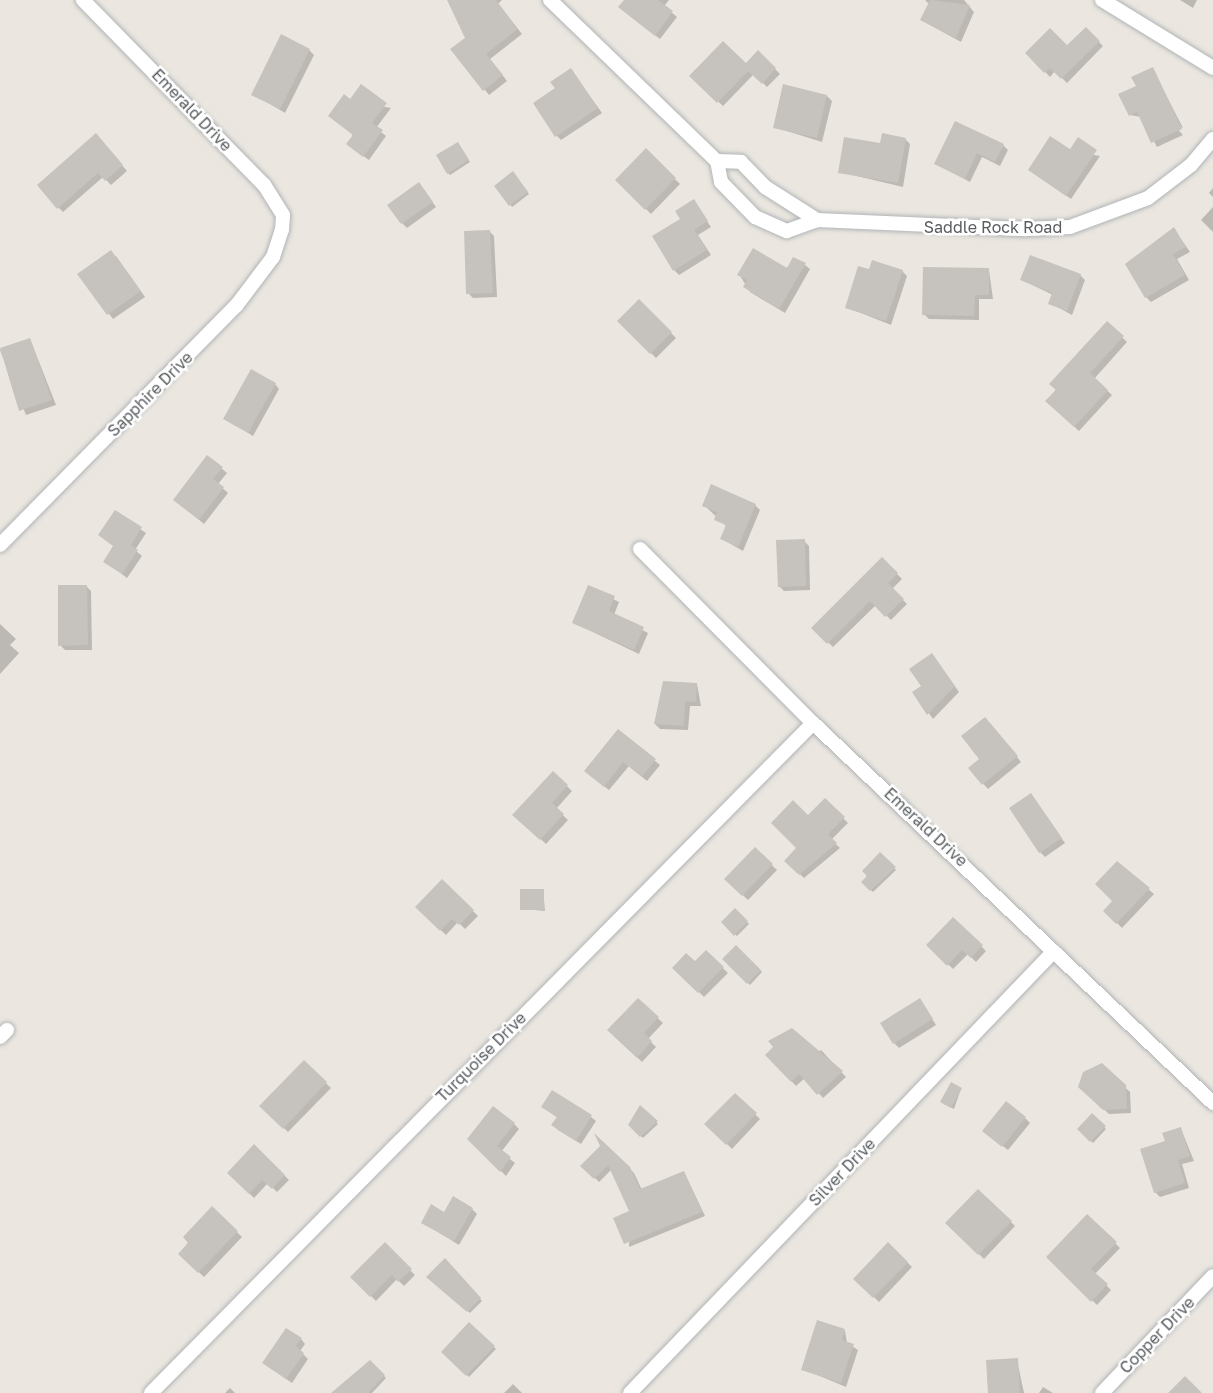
<!DOCTYPE html>
<html>
<head>
<meta charset="utf-8">
<style>
	body { margin:0 }
	#map { position:relative; width:1213px; height:1393px; overflow:hidden; background:#ebe7e0; font-family:"Golos Text",sans-serif }
	div>[style] { position:absolute }
	.shadow>* { inset:0; background:#0003 }
	.building>* { inset:0; background:#c6c2bd }
	.roads { filter:drop-shadow(0 0 2px #b1b4b7) drop-shadow(0 0 2px #b1b4b7) }
	.minor>* { height:14px; margin:-7px; padding:0 7px; transform-origin:7px; border-radius:7px; background:#fff }
	span { translate:-50% -50%; white-space:nowrap; text-align:center; line-height:1.15; -webkit-text-stroke:5px #fff; paint-order:stroke }
	.street-label { font-size:16px; color:#595d60 }
</style>
</head>
<body>
<div id="map">
	<div class="shadow">
		<i style="clip-path:polygon(448px 0,502px 0,498px 4px,522px 34px,490px 59px,507px 81px,489px 95px,452px 49px,467px 38px)"></i>
		<i style="clip-path:polygon(626px 0,669px 0,664px 6px,677px 17px,660px 39px,625px 12px)"></i>
		<i style="clip-path:polygon(925px 0,964px 0,974px 12px,961px 42px,921px 20px,929px 4px)"></i>
		<i style="clip-path:polygon(1180px 0,1197px 0,1193px 8px)"></i>
		<i style="clip-path:polygon(1086px 29px,1103px 46px,1067px 83px,1055px 71px,1050px 77px,1027px 53px,1067px 47px)"></i>
		<i style="clip-path:polygon(309px 50px,314px 55px,285px 113px,253px 94px)"></i>
		<i style="clip-path:polygon(758px 52px,780px 74px,767px 87px,754px 74px,723px 106px,691px 76px,746px 65px)"></i>
		<i style="clip-path:polygon(1152px 68px,1183px 128px,1171px 122px,1183px 135px,1157px 147px,1141px 117px,1130px 115px,1138px 87px)"></i>
		<i style="clip-path:polygon(571px 70px,602px 113px,561px 140px,557px 136px,557px 89px)"></i>
		<i style="clip-path:polygon(827px 96px,832px 101px,822px 142px,774px 127px)"></i>
		<i style="clip-path:polygon(351px 101px,391px 108px,376px 128px,386px 136px,369px 160px,353px 149px)"></i>
		<i style="clip-path:polygon(905px 139px,910px 144px,903px 187px,840px 172px,881px 145px)"></i>
		<i style="clip-path:polygon(100px 140px,127px 171px,111px 185px,103px 177px,63px 212px,58px 207px)"></i>
		<i style="clip-path:polygon(1003px 145px,1008px 150px,1000px 166px,982px 157px,970px 182px,936px 164px)"></i>
		<i style="clip-path:polygon(459px 146px,470px 162px,450px 175px,448px 173px)"></i>
		<i style="clip-path:polygon(646px 151px,680px 184px,651px 214px,617px 180px)"></i>
		<i style="clip-path:polygon(1070px 151px,1100px 156px,1071px 199px,1030px 170px)"></i>
		<i style="clip-path:polygon(515px 175px,529px 194px,512px 207px,496px 186px)"></i>
		<i style="clip-path:polygon(1213px 188px,1213px 197px,1209px 193px)"></i>
		<i style="clip-path:polygon(423px 189px,436px 207px,407px 228px,402px 223px)"></i>
		<i style="clip-path:polygon(693px 201px,711px 227px,698px 235px,711px 255px,679px 275px,674px 270px,682px 220px)"></i>
		<i style="clip-path:polygon(1213px 207px,1213px 232px,1201px 220px)"></i>
		<i style="clip-path:polygon(1174px 229px,1190px 252px,1177px 259px,1189px 280px,1151px 302px,1146px 297px)"></i>
		<i style="clip-path:polygon(490px 232px,494px 236px,497px 297px,473px 298px,468px 293px)"></i>
		<i style="clip-path:polygon(116px 256px,145px 297px,113px 319px,79px 274px)"></i>
		<i style="clip-path:polygon(805px 265px,810px 269px,785px 313px,750px 292px,739px 274px)"></i>
		<i style="clip-path:polygon(989px 270px,993px 299px,979px 299px,979px 320px,929px 319px,924px 314px)"></i>
		<i style="clip-path:polygon(870px 271px,902px 271px,907px 276px,891px 325px,846px 307px)"></i>
		<i style="clip-path:polygon(1080px 275px,1085px 280px,1072px 315px,1050px 303px,1053px 295px,1022px 280px)"></i>
		<i style="clip-path:polygon(639px 301px,676px 338px,656px 358px,619px 321px)"></i>
		<i style="clip-path:polygon(1107px 323px,1127px 342px,1094px 379px,1112px 395px,1079px 431px,1047px 401px)"></i>
		<i style="clip-path:polygon(30px 339px,56px 405px,26px 415px,0 350px)"></i>
		<i style="clip-path:polygon(275px 384px,279px 389px,253px 436px,225px 418px)"></i>
		<i style="clip-path:polygon(208px 457px,227px 473px,218px 484px,228px 493px,204px 524px,180px 504px)"></i>
		<i style="clip-path:polygon(704px 505px,755px 505px,760px 510px,743px 551px,722px 539px,727px 527px)"></i>
		<i style="clip-path:polygon(115px 512px,146px 533px,135px 550px,142px 556px,127px 578px,105px 561px,114px 546px,100px 535px)"></i>
		<i style="clip-path:polygon(804px 541px,809px 546px,810px 590px,784px 591px,779px 586px)"></i>
		<i style="clip-path:polygon(882px 559px,902px 579px,892px 589px,907px 604px,891px 620px,876px 605px,833px 647px,813px 628px)"></i>
		<i style="clip-path:polygon(86px 586px,91px 591px,92px 650px,65px 650px,60px 645px)"></i>
		<i style="clip-path:polygon(589px 587px,619px 602px,614px 615px,648px 633px,639px 654px,574px 623px)"></i>
		<i style="clip-path:polygon(0 624px,16px 639px,10px 645px,19px 653px,0 674px)"></i>
		<i style="clip-path:polygon(932px 655px,959px 692px,933px 719px,914px 693px,923px 686px)"></i>
		<i style="clip-path:polygon(697px 684px,701px 706px,690px 706px,688px 730px,660px 729px,655px 724px)"></i>
		<i style="clip-path:polygon(990px 723px,1021px 762px,988px 789px,970px 769px,981px 760px)"></i>
		<i style="clip-path:polygon(618px 731px,660px 765px,647px 781px,629px 766px,609px 790px,591px 776px)"></i>
		<i style="clip-path:polygon(553px 773px,572px 791px,556px 809px,568px 820px,546px 844px,515px 815px)"></i>
		<i style="clip-path:polygon(1031px 795px,1065px 843px,1045px 857px,1040px 852px)"></i>
		<i style="clip-path:polygon(825px 800px,848px 823px,831px 840px,840px 848px,804px 878px,786px 861px,798px 848px,808px 818px)"></i>
		<i style="clip-path:polygon(755px 849px,777px 870px,748px 900px,726px 879px)"></i>
		<i style="clip-path:polygon(880px 854px,896px 870px,873px 892px,863px 882px)"></i>
		<i style="clip-path:polygon(1117px 863px,1154px 894px,1122px 928px,1105px 911px,1114px 901px)"></i>
		<i style="clip-path:polygon(442px 881px,478px 916px,465px 929px,458px 922px,446px 935px,417px 907px)"></i>
		<i style="clip-path:polygon(543px 890px,545px 911px,522px 909px)"></i>
		<i style="clip-path:polygon(735px 910px,749px 924px,737px 936px,723px 922px)"></i>
		<i style="clip-path:polygon(953px 919px,986px 951px,976px 962px,968px 954px,953px 969px,928px 945px)"></i>
		<i style="clip-path:polygon(736px 947px,762px 972px,750px 985px,724px 959px)"></i>
		<i style="clip-path:polygon(706px 952px,728px 973px,704px 997px,674px 967px,695px 964px)"></i>
		<i style="clip-path:polygon(638px 1000px,663px 1023px,648px 1039px,656px 1047px,642px 1062px,609px 1030px)"></i>
		<i style="clip-path:polygon(920px 1000px,936px 1025px,899px 1048px,894px 1043px)"></i>
		<i style="clip-path:polygon(821px 1050px,846px 1077px,823px 1098px,805px 1078px,796px 1086px,768px 1055px,815px 1055px)"></i>
		<i style="clip-path:polygon(304px 1062px,331px 1088px,288px 1132px,261px 1106px)"></i>
		<i style="clip-path:polygon(1101px 1065px,1130px 1092px,1131px 1113px,1109px 1114px,1085px 1092px)"></i>
		<i style="clip-path:polygon(961px 1089px,954px 1109px,944px 1104px)"></i>
		<i style="clip-path:polygon(735px 1095px,760px 1119px,732px 1149px,707px 1124px)"></i>
		<i style="clip-path:polygon(543px 1107px,591px 1117px,596px 1121px,581px 1144px,558px 1130px,553px 1125px,558px 1118px)"></i>
		<i style="clip-path:polygon(640px 1107px,658px 1124px,643px 1138px,630px 1125px)"></i>
		<i style="clip-path:polygon(1092px 1115px,1106px 1129px,1093px 1143px,1079px 1129px)"></i>
		<i style="clip-path:polygon(1025px 1118px,1030px 1123px,1008px 1150px,989px 1135px)"></i>
		<i style="clip-path:polygon(514px 1124px,519px 1129px,501px 1152px,515px 1163px,506px 1176px,469px 1139px)"></i>
		<i style="clip-path:polygon(1181px 1129px,1194px 1161px,1182px 1164px,1189px 1188px,1160px 1197px,1155px 1192px,1167px 1142px)"></i>
		<i style="clip-path:polygon(598px 1139px,634px 1173px,642px 1190px,684px 1172px,705px 1216px,629px 1247px,631px 1212px,612px 1169px,599px 1182px,583px 1166px,601px 1147px)"></i>
		<i style="clip-path:polygon(254px 1146px,289px 1180px,277px 1192px,268px 1183px,254px 1198px,229px 1173px)"></i>
		<i style="clip-path:polygon(979px 1191px,1015px 1226px,984px 1259px,947px 1223px)"></i>
		<i style="clip-path:polygon(212px 1208px,242px 1237px,204px 1277px,180px 1254px)"></i>
		<i style="clip-path:polygon(472px 1209px,477px 1214px,459px 1245px,422px 1222px)"></i>
		<i style="clip-path:polygon(1087px 1216px,1120px 1248px,1095px 1274px,1111px 1290px,1097px 1305px,1048px 1257px)"></i>
		<i style="clip-path:polygon(888px 1244px,912px 1267px,879px 1302px,855px 1278px)"></i>
		<i style="clip-path:polygon(385px 1245px,415px 1275px,404px 1286px,397px 1279px,376px 1301px,352px 1277px)"></i>
		<i style="clip-path:polygon(445px 1260px,482px 1301px,470px 1313px,428px 1277px)"></i>
		<i style="clip-path:polygon(818px 1322px,845px 1331px,847px 1343px,858px 1350px,846px 1387px,803px 1369px)"></i>
		<i style="clip-path:polygon(469px 1324px,496px 1349px,469px 1377px,443px 1352px)"></i>
		<i style="clip-path:polygon(301px 1339px,305px 1344px,300px 1351px,308px 1359px,292px 1383px,269px 1367px)"></i>
		<i style="clip-path:polygon(1017px 1360px,1024px 1393px,990px 1393px)"></i>
		<i style="clip-path:polygon(369px 1362px,386px 1378px,372px 1393px,340px 1393px)"></i>
		<i style="clip-path:polygon(513px 1384px,522px 1393px,504px 1393px)"></i>
		<i style="clip-path:polygon(1043px 1387px,1053px 1393px,1039px 1393px)"></i>
		<i style="clip-path:polygon(230px 1388px,235px 1393px,225px 1393px)"></i>
	</div>
	<div class="building">
		<i style="clip-path:polygon(447px 0,496px 0,518px 29px,486px 54px,503px 75px,483px 91px,450px 49px,465px 38px)"></i>
		<i style="clip-path:polygon(624px 0,658px 0,673px 11px,655px 36px,618px 7px)"></i>
		<i style="clip-path:polygon(930px 0,970px 5px,956px 38px,920px 20px)"></i>
		<i style="clip-path:polygon(1086px 27px,1100px 41px,1061px 79px,1050px 68px,1044px 73px,1025px 53px,1050px 28px,1067px 45px)"></i>
		<i style="clip-path:polygon(281px 34px,310px 49px,280px 109px,251px 95px)"></i>
		<i style="clip-path:polygon(723px 41px,746px 63px,758px 50px,776px 68px,762px 84px,748px 71px,717px 103px,689px 76px)"></i>
		<i style="clip-path:polygon(1153px 67px,1182px 129px,1151px 143px,1137px 112px,1129px 116px,1118px 94px,1136px 86px,1131px 77px)"></i>
		<i style="clip-path:polygon(571px 68px,598px 108px,555px 137px,533px 103px,555px 88px,550px 82px)"></i>
		<i style="clip-path:polygon(361px 84px,387px 103px,372px 123px,383px 130px,363px 157px,346px 144px,353px 135px,328px 116px,344px 94px,350px 99px)"></i>
		<i style="clip-path:polygon(783px 84px,827px 95px,817px 138px,773px 128px)"></i>
		<i style="clip-path:polygon(955px 121px,1004px 144px,995px 162px,977px 153px,965px 179px,934px 164px)"></i>
		<i style="clip-path:polygon(96px 133px,123px 165px,105px 181px,98px 173px,57px 209px,37px 185px)"></i>
		<i style="clip-path:polygon(882px 133px,906px 138px,898px 183px,838px 173px,844px 137px,880px 143px)"></i>
		<i style="clip-path:polygon(1050px 136px,1070px 149px,1078px 137px,1097px 150px,1066px 196px,1028px 170px)"></i>
		<i style="clip-path:polygon(458px 142px,469px 160px,447px 174px,436px 155px)"></i>
		<i style="clip-path:polygon(646px 148px,676px 178px,645px 210px,615px 180px)"></i>
		<i style="clip-path:polygon(513px 171px,528px 192px,509px 206px,494px 186px)"></i>
		<i style="clip-path:polygon(419px 182px,433px 202px,401px 224px,387px 205px)"></i>
		<i style="clip-path:polygon(694px 199px,708px 221px,694px 230px,707px 250px,673px 271px,652px 236px,680px 219px,675px 211px)"></i>
		<i style="clip-path:polygon(1174px 227px,1186px 247px,1173px 254px,1185px 275px,1145px 298px,1125px 264px)"></i>
		<i style="clip-path:polygon(490px 230px,493px 293px,466px 294px,464px 231px)"></i>
		<i style="clip-path:polygon(753px 248px,787px 268px,793px 257px,806px 263px,779px 309px,743px 287px,747px 280px,737px 275px)"></i>
		<i style="clip-path:polygon(111px 250px,141px 291px,107px 315px,77px 274px)"></i>
		<i style="clip-path:polygon(1030px 255px,1081px 274px,1067px 311px,1048px 304px,1052px 293px,1020px 280px)"></i>
		<i style="clip-path:polygon(872px 260px,903px 270px,886px 321px,845px 308px,858px 266px,869px 269px)"></i>
		<i style="clip-path:polygon(923px 267px,989px 268px,989px 295px,975px 295px,974px 316px,922px 315px)"></i>
		<i style="clip-path:polygon(639px 299px,672px 332px,650px 354px,617px 321px)"></i>
		<i style="clip-path:polygon(1107px 321px,1124px 336px,1090px 373px,1108px 390px,1074px 427px,1045px 401px,1056px 390px,1049px 384px)"></i>
		<i style="clip-path:polygon(30px 338px,52px 400px,19px 411px,0 348px)"></i>
		<i style="clip-path:polygon(251px 369px,276px 383px,248px 433px,223px 419px)"></i>
		<i style="clip-path:polygon(207px 455px,223px 467px,213px 479px,224px 487px,199px 520px,173px 500px)"></i>
		<i style="clip-path:polygon(711px 484px,756px 504px,738px 547px,720px 539px,726px 525px,714px 520px,717px 512px,702px 506px)"></i>
		<i style="clip-path:polygon(115px 510px,142px 527px,131px 545px,138px 550px,122px 574px,103px 562px,113px 546px,98px 535px)"></i>
		<i style="clip-path:polygon(805px 539px,806px 586px,778px 587px,776px 540px)"></i>
		<i style="clip-path:polygon(882px 557px,898px 573px,888px 583px,904px 599px,885px 617px,870px 601px,827px 644px,811px 628px)"></i>
		<i style="clip-path:polygon(58px 585px,87px 585px,88px 645px,58px 646px)"></i>
		<i style="clip-path:polygon(588px 585px,615px 596px,609px 611px,644px 627px,634px 650px,572px 623px)"></i>
		<i style="clip-path:polygon(932px 653px,955px 686px,927px 715px,912px 692px,921px 686px,909px 669px)"></i>
		<i style="clip-path:polygon(663px 681px,697px 683px,696px 702px,685px 701px,684px 726px,654px 724px)"></i>
		<i style="clip-path:polygon(985px 717px,1018px 756px,982px 785px,968px 768px,979px 759px,961px 736px)"></i>
		<i style="clip-path:polygon(618px 729px,656px 759px,642px 777px,623px 762px,604px 787px,584px 771px)"></i>
		<i style="clip-path:polygon(553px 771px,568px 785px,552px 803px,564px 814px,540px 840px,512px 815px)"></i>
		<i style="clip-path:polygon(1031px 793px,1062px 838px,1039px 853px,1009px 808px)"></i>
		<i style="clip-path:polygon(825px 798px,845px 817px,828px 834px,837px 843px,799px 875px,784px 861px,796px 848px,771px 823px,793px 800px,808px 815px)"></i>
		<i style="clip-path:polygon(755px 847px,773px 864px,742px 896px,724px 879px)"></i>
		<i style="clip-path:polygon(880px 852px,896px 867px,870px 891px,861px 882px,867px 876px,862px 871px)"></i>
		<i style="clip-path:polygon(1117px 861px,1150px 888px,1116px 924px,1103px 911px,1112px 901px,1095px 884px)"></i>
		<i style="clip-path:polygon(442px 879px,474px 910px,459px 925px,452px 919px,440px 931px,415px 907px)"></i>
		<i style="clip-path:polygon(520px 889px,544px 889px,544px 910px,520px 910px)"></i>
		<i style="clip-path:polygon(735px 908px,748px 921px,734px 936px,721px 922px)"></i>
		<i style="clip-path:polygon(953px 917px,983px 945px,971px 958px,962px 950px,947px 966px,926px 945px)"></i>
		<i style="clip-path:polygon(736px 945px,761px 970px,747px 984px,722px 959px)"></i>
		<i style="clip-path:polygon(706px 950px,724px 967px,698px 993px,672px 968px,686px 953px,695px 961px)"></i>
		<i style="clip-path:polygon(638px 998px,659px 1017px,644px 1033px,652px 1041px,637px 1058px,607px 1030px)"></i>
		<i style="clip-path:polygon(920px 998px,933px 1019px,893px 1044px,880px 1023px)"></i>
		<i style="clip-path:polygon(792px 1028px,843px 1071px,817px 1095px,799px 1074px,791px 1082px,765px 1055px,773px 1047px,768px 1041px)"></i>
		<i style="clip-path:polygon(304px 1060px,327px 1082px,283px 1129px,259px 1106px)"></i>
		<i style="clip-path:polygon(1102px 1063px,1126px 1085px,1127px 1109px,1103px 1110px,1078px 1087px,1083px 1072px)"></i>
		<i style="clip-path:polygon(951px 1082px,962px 1088px,951px 1108px,940px 1102px)"></i>
		<i style="clip-path:polygon(552px 1090px,592px 1115px,576px 1141px,551px 1125px,557px 1117px,541px 1107px)"></i>
		<i style="clip-path:polygon(735px 1093px,757px 1113px,726px 1145px,704px 1124px)"></i>
		<i style="clip-path:polygon(1006px 1101px,1026px 1117px,1002px 1147px,982px 1131px)"></i>
		<i style="clip-path:polygon(640px 1105px,658px 1121px,640px 1137px,628px 1125px)"></i>
		<i style="clip-path:polygon(493px 1106px,515px 1123px,497px 1146px,511px 1157px,500px 1172px,467px 1139px)"></i>
		<i style="clip-path:polygon(1092px 1113px,1106px 1126px,1090px 1142px,1077px 1129px)"></i>
		<i style="clip-path:polygon(1181px 1127px,1190px 1156px,1178px 1160px,1185px 1183px,1154px 1193px,1140px 1149px,1165px 1141px,1162px 1133px)"></i>
		<i style="clip-path:polygon(594px 1133px,630px 1167px,640px 1189px,684px 1171px,702px 1212px,624px 1244px,613px 1218px,629px 1211px,608px 1165px,594px 1179px,580px 1166px,600px 1146px)"></i>
		<i style="clip-path:polygon(254px 1144px,285px 1175px,272px 1189px,262px 1180px,249px 1194px,227px 1173px)"></i>
		<i style="clip-path:polygon(978px 1189px,1012px 1221px,978px 1255px,945px 1223px)"></i>
		<i style="clip-path:polygon(453px 1196px,473px 1208px,454px 1241px,421px 1223px,431px 1204px,444px 1212px)"></i>
		<i style="clip-path:polygon(212px 1206px,238px 1231px,198px 1273px,178px 1254px,188px 1243px,183px 1237px)"></i>
		<i style="clip-path:polygon(1087px 1214px,1117px 1242px,1091px 1269px,1108px 1284px,1091px 1302px,1046px 1257px)"></i>
		<i style="clip-path:polygon(385px 1242px,412px 1269px,398px 1282px,392px 1275px,370px 1297px,350px 1277px)"></i>
		<i style="clip-path:polygon(888px 1242px,908px 1262px,873px 1298px,853px 1279px)"></i>
		<i style="clip-path:polygon(445px 1258px,481px 1298px,467px 1312px,426px 1277px)"></i>
		<i style="clip-path:polygon(817px 1320px,845px 1329px,842px 1340px,854px 1344px,841px 1383px,801px 1370px)"></i>
		<i style="clip-path:polygon(469px 1322px,495px 1346px,466px 1376px,441px 1352px)"></i>
		<i style="clip-path:polygon(286px 1328px,302px 1338px,296px 1346px,304px 1353px,286px 1379px,262px 1363px)"></i>
		<i style="clip-path:polygon(1018px 1358px,1020px 1393px,988px 1393px,986px 1360px)"></i>
		<i style="clip-path:polygon(370px 1360px,385px 1375px,368px 1393px,331px 1393px)"></i>
		<i style="clip-path:polygon(1185px 1376px,1202px 1393px,1168px 1393px)"></i>
	</div>
	<div class="roads">
		<div class="minor">
			<i style="left:550px;top:0;width:232px;rotate:44deg"></i>
			<i style="left:717px;top:161px;width:21px;rotate:79deg"></i>
			<i style="left:721px;top:182px;width:49px;rotate:45.8deg"></i>
			<i style="left:755px;top:217px;width:35px;rotate:24deg"></i>
			<i style="left:787px;top:231px;width:32px;rotate:-20deg"></i>
			<i style="left:1102px;top:0;width:130px;rotate:31.5deg"></i>
			<i style="left:717px;top:161px;width:24px;rotate:2deg"></i>
			<i style="left:741px;top:162px;width:35px;rotate:46deg"></i>
			<i style="left:765px;top:187px;width:62px;rotate:32.4deg"></i>
			<i style="left:817px;top:220px;width:210px;rotate:2.5deg"></i>
			<i style="left:1027px;top:229px;width:43px;rotate:-2.7deg"></i>
			<i style="left:1070px;top:227px;width:83px;rotate:-20.4deg"></i>
			<i style="left:1148px;top:198px;width:54px;rotate:-37.5deg"></i>
			<i style="left:1191px;top:165px;width:34px;rotate:-50deg"></i>
			<i style="left:0;top:545px;width:336px;rotate:-45.4deg"></i>
			<i style="left:236px;top:306px;width:61px;rotate:-52.9deg"></i>
			<i style="left:273px;top:257px;width:28px;rotate:-72deg"></i>
			<i style="left:282px;top:230px;width:15px;rotate:-86deg"></i>
			<i style="left:283px;top:215px;width:36px;rotate:-122deg"></i>
			<i style="left:264px;top:185px;width:259px;rotate:-134.4deg"></i>
			<i style="left:640px;top:549px;width:245px;rotate:45.2deg"></i>
			<i style="left:813px;top:723px;width:552px;rotate:43.53deg"></i>
			<i style="left:0;top:1037px;width:10px;rotate:-45deg"></i>
			<i style="left:151px;top:1393px;width:942px;rotate:-45.34deg"></i>
			<i style="left:630px;top:1393px;width:612px;rotate:-46.19deg"></i>
			<i style="left:1102px;top:1393px;width:161px;rotate:-46.5deg"></i>
		</div>
	</div>
	<div class="street-label">
		<span style="left:192px;top:110px;rotate:46deg">Emerald Drive</span>
		<span style="left:993px;top:227px">Saddle Rock Road</span>
		<span style="left:150px;top:394px;rotate:-45deg">Sapphire Drive</span>
		<span style="left:926px;top:827px;rotate:43deg">Emerald Drive</span>
		<span style="left:481px;top:1057px;rotate:-45deg">Turquoise Drive</span>
		<span style="left:842px;top:1172px;rotate:-46deg">Silver Drive</span>
		<span style="left:1157px;top:1335px;rotate:-46deg">Copper Drive</span>
	</div>
</div>
</body>
</html>
